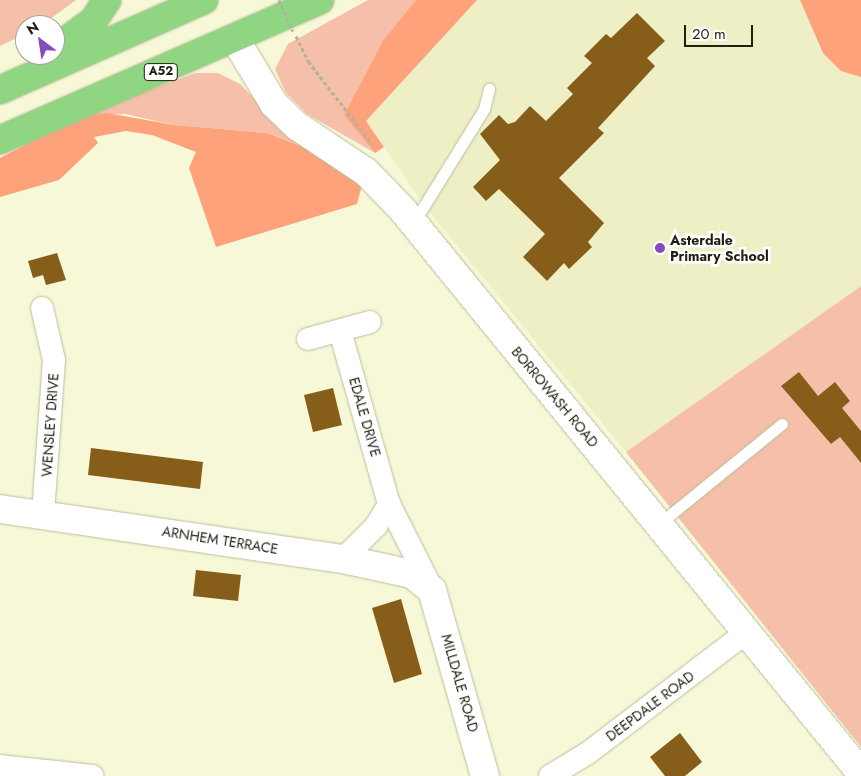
<!DOCTYPE html>
<html>
<head>
<meta charset="utf-8">
<style>
	body { margin:0 }
	#map { position:relative; width:861px; height:776px; overflow:hidden; background:#f7f8d7; font-family:Jost,sans-serif }
	div>[style] { position:absolute }
	.built>* { inset:0; background:#efefc6 }
	.green>* { inset:0; background:#f5bfa9 }
	.forest>* { inset:0; background:#fea27c }
	.building>* { inset:0; background:#875e19 }
	.path>* { height:3px; margin-top:-1.5px; transform-origin:0; background:repeating-linear-gradient(90deg,#b2b399 0 4px,transparent 0 6.5px) }
	.roads { filter:drop-shadow(0 0 1px #bcbd9d) drop-shadow(0 0 1px #bcbd9d) }
	.service>* { height:11px; margin:-5.5px; padding:0 5.5px; transform-origin:5.5px; border-radius:5.5px; background:#fff }
	.minor>* { height:22px; margin:-11px; padding:0 11px; transform-origin:11px; border-radius:11px; background:#fff }
	.tertiary>* { height:28px; margin:-14px; padding:0 14px; transform-origin:14px; border-radius:14px; background:#fff }
	.trunk>* { height:28px; margin:-14px; padding:0 14px; transform-origin:14px; border-radius:14px; background:#90d682 }
	.path-bridge>* { height:3px; margin-top:-1.5px; transform-origin:0; background:repeating-linear-gradient(90deg,#b2b399 0 4px,transparent 0 6.5px) }
	.dots>* { width:14px; height:14px; translate:-50% -50%; box-sizing:border-box; border:2px solid #fff; border-radius:50% }
	span { translate:-50% -50%; white-space:nowrap; text-align:center; line-height:1.15; -webkit-text-stroke:5px #fff; paint-order:stroke }
	.shield-label span { padding:1px 4px; background:#fff; border:1px solid; border-radius:4px; -webkit-text-stroke-width:0 }
	.shield-label { font-size:12px; color:#1f1f13; font-weight:700 }
	.poi-label { font-size:14px; color:#1f1f13; font-weight:700 }
	.left { translate:0 -50%; text-align:left }
	.street-label { font-size:14px; color:#1f1f13 }
	.north { position:absolute; left:15px; top:15px; width:50px; height:50px; box-sizing:border-box; background:#fff; border:1px solid #a5a5a1; border-radius:50%; rotate:329deg; font-size:14px; font-weight:700; line-height:20px; text-align:center; color:#1f1f13 }
	.north::after { content:''; display:block; margin:auto; width:18px; height:22px; background:#8749be; clip-path:polygon(50% 0,100% 100%,50% 72%,0 100%) }
	.scale { position:absolute; left:684px; top:25px; width:69px; height:22px; box-sizing:border-box; border:2px solid #1f1f13; border-top:0; padding-left:6px; font-size:15px; line-height:18px; white-space:nowrap; color:#1f1f13; -webkit-text-stroke:4px #fff; paint-order:stroke }
</style>
</head>
<body>
<div id="map">
	<div class="built">
		<i style="clip-path:polygon(477px 0,856px 0,861px 9px,861px 286px,626px 452px,427px 209px,366px 121px)"></i>
	</div>
	<div class="green">
		<i style="clip-path:polygon(0 0,76px 0,42px 25px,25px 25px,25px 34px,0 46px)"></i>
		<i style="clip-path:polygon(368px 0,416px 0,344px 115px,375px 153px,307px 114px,286px 93px,275px 69px,288px 44px)"></i>
		<i style="clip-path:polygon(195px 73px,218px 73px,240px 84px,300px 145px,267px 133px,174px 125px,125px 114px,79px 116px)"></i>
		<i style="clip-path:polygon(861px 286px,861px 747px,626px 452px)"></i>
	</div>
	<div class="forest">
		<i style="clip-path:polygon(416px 0,477px 0,366px 121px,384px 147px,375px 153px,344px 115px,383px 41px)"></i>
		<i style="clip-path:polygon(800px 0,861px 0,861px 77px,841px 71px,823px 53px)"></i>
		<i style="clip-path:polygon(107px 113px,174px 125px,267px 133px,330px 157px,363px 181px,357px 204px,216px 247px,189px 168px,196px 152px,152px 135px,126px 131px,94px 137px,98px 143px,59px 180px,0 197px,0 158px,79px 116px)"></i>
	</div>
	<div class="building">
		<i style="clip-path:polygon(637px 13px,665px 41px,647px 58px,655px 66px,598px 128px,604px 133px,559px 178px,604px 223px,588px 242px,592px 247px,569px 269px,564px 263px,547px 281px,523px 257px,545px 234px,499px 189px,486px 201px,473px 187px,500px 160px,480px 134px,499px 115px,508px 124px,515px 122px,530px 106px,546px 121px,573px 94px,567px 88px,592px 63px,584px 56px,606px 34px,611px 38px)"></i>
		<i style="clip-path:polygon(57px 253px,66px 280px,46px 285px,43px 275px,33px 278px,28px 261px)"></i>
		<i style="clip-path:polygon(799px 372px,818px 396px,835px 382px,850px 401px,842px 408px,861px 431px,861px 463px,840px 437px,831px 444px,781px 386px)"></i>
		<i style="clip-path:polygon(333px 388px,342px 425px,313px 432px,304px 395px)"></i>
		<i style="clip-path:polygon(91px 448px,203px 462px,200px 489px,88px 475px)"></i>
		<i style="clip-path:polygon(196px 570px,241px 575px,238px 601px,193px 596px)"></i>
		<i style="clip-path:polygon(401px 599px,422px 674px,394px 683px,372px 608px)"></i>
		<i style="clip-path:polygon(680px 733px,702px 762px,685px 776px,665px 776px,650px 757px)"></i>
	</div>
	<div class="path">
		<i style="left:296px;top:36px;width:28px;rotate:64deg"></i>
		<i style="left:308px;top:61px;width:106px;rotate:52.3deg"></i>
	</div>
	<div class="roads">
		<div class="service">
			<i style="left:414px;top:222px;width:133px;rotate:-58.2deg"></i>
			<i style="left:484px;top:109px;width:21px;rotate:-76deg"></i>
			<i style="left:660px;top:523px;width:157px;rotate:-39.1deg"></i>
		</div>
		<div class="minor">
			<i style="left:42px;top:308px;width:53px;rotate:77deg"></i>
			<i style="left:54px;top:360px;width:154px;rotate:94.1deg"></i>
			<i style="left:340px;top:331px;width:180px;rotate:74.2deg"></i>
			<i style="left:389px;top:504px;width:95px;rotate:63.2deg"></i>
			<i style="left:308px;top:339px;width:64px;rotate:-15.3deg"></i>
			<i style="left:343px;top:559px;width:47px;rotate:-45deg"></i>
			<i style="left:376px;top:526px;width:26px;rotate:-59deg"></i>
			<i style="left:0;top:766px;width:93px;rotate:6.2deg"></i>
			<i style="left:550px;top:776px;width:44px;rotate:-31.2deg"></i>
			<i style="left:588px;top:753px;width:200px;rotate:-37.3deg"></i>
		</div>
		<div class="tertiary">
			<i style="left:235px;top:39px;width:76px;rotate:59deg"></i>
			<i style="left:274px;top:104px;width:32px;rotate:44deg"></i>
			<i style="left:297px;top:126px;width:83px;rotate:33.7deg"></i>
			<i style="left:366px;top:172px;width:52px;rotate:45.8deg"></i>
			<i style="left:402px;top:209px;width:727px;rotate:50.86deg"></i>
			<i style="left:0;top:509px;width:347px;rotate:8.3deg"></i>
			<i style="left:343px;top:559px;width:71px;rotate:12.3deg"></i>
			<i style="left:412px;top:574px;width:26px;rotate:39deg"></i>
			<i style="left:432px;top:590px;width:193px;rotate:74.1deg"></i>
		</div>
		<div class="trunk">
			<i style="left:55px;top:49px;width:47px;rotate:-36.4deg"></i>
			<i style="left:93px;top:21px;width:25px;rotate:-56deg"></i>
			<i style="left:0;top:90px;width:223px;rotate:-23.8deg"></i>
			<i style="left:0;top:140px;width:349px;rotate:-23.6deg"></i>
		</div>
	</div>
	<div class="path-bridge">
		<i style="left:279px;top:0;width:34px;rotate:66deg"></i>
	</div>
	<div class="dots">
		<i style="left:660px;top:248px;background:#8749be"></i>
	</div>
	<div class="shield-label">
		<span style="left:161px;top:72px">A52</span>
	</div>
	<div class="poi-label">
		<span class="left" style="left:670px;top:248px">Asterdale<br>Primary School</span>
	</div>
	<div class="street-label">
		<span style="left:555px;top:397px;rotate:50deg">BORROWASH ROAD</span>
		<span style="left:365px;top:417px;rotate:74deg">EDALE DRIVE</span>
		<span style="left:50px;top:425px;rotate:-86deg">WENSLEY DRIVE</span>
		<span style="left:220px;top:540px;rotate:9deg">ARNHEM TERRACE</span>
		<span style="left:460px;top:683px;rotate:74deg">MILLDALE ROAD</span>
		<span style="left:650px;top:706px;rotate:-37deg">DEEPDALE ROAD</span>
	</div>
	<div class="north">N</div>
	<div class="scale">20 m</div>
</div>
</body>
</html>
